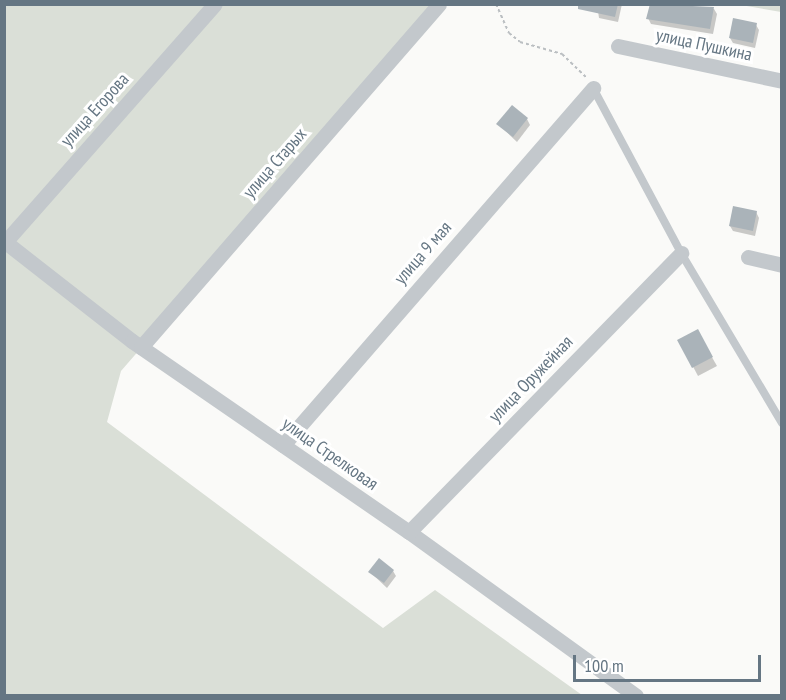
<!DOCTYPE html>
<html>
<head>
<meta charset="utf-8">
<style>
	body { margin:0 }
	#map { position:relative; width:786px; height:700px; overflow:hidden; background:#fafaf8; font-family:"PT Sans Narrow",sans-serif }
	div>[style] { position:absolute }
	.green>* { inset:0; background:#dadfd7 }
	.shadow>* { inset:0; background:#0003 }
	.building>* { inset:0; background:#aab3b9 }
	.path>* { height:2px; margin-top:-1px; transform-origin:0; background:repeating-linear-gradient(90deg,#bbbfc2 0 3px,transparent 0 6px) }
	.lane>* { height:8px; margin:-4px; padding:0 4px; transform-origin:4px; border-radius:4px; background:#c3c8cc }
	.street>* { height:15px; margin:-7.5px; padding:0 7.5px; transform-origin:7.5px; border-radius:7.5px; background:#c3c8cc }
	span { translate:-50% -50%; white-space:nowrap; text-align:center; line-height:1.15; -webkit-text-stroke:6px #fff; paint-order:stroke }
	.street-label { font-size:18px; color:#657683 }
	.frame { position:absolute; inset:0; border:6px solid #657683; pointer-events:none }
	.scale { position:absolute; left:573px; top:655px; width:188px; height:27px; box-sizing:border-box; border:3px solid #657683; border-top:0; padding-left:8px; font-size:18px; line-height:21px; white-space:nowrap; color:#657683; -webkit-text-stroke:4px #fff; paint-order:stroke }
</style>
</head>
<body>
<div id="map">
	<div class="green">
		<i style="clip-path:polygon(4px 5px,439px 5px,121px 371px,107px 422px,383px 628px,435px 590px,582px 695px,5px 695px)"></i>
		<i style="clip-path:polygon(741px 5px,781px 5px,781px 12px)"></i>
	</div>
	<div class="shadow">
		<i style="clip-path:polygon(597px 4px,622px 4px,618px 22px,599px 18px)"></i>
		<i style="clip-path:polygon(651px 4px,714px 9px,717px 14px,713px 34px,651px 24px,648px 18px)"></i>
		<i style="clip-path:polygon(756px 25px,759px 30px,755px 48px,733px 43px,730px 38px)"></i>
		<i style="clip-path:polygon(527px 119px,530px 125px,517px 142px,498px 124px)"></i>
		<i style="clip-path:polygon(756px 212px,759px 218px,755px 236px,733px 231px,730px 226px)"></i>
		<i style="clip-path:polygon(697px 331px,717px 366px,698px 376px,679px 340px)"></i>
		<i style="clip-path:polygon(393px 571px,396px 576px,387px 588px,370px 572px)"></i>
	</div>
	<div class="building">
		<i style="clip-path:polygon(578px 4px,618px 4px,615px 17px,578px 9px)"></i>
		<i style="clip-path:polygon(650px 4px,714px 7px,710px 29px,646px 19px)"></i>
		<i style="clip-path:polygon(733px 18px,757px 23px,753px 43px,729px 38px)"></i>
		<i style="clip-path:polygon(512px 105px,528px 118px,513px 137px,496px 124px)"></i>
		<i style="clip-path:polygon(733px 206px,757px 211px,753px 231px,729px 226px)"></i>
		<i style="clip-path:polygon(698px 329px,713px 357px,692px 368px,677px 340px)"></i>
		<i style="clip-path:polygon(379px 558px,394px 570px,384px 583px,368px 572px)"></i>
	</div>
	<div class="path">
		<i style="left:496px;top:4px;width:32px;rotate:66deg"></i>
		<i style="left:509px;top:33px;width:14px;rotate:39deg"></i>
		<i style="left:520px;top:42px;width:44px;rotate:15.9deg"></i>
		<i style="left:562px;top:54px;width:35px;rotate:44deg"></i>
	</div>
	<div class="lane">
		<i style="left:593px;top:88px;width:187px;rotate:61.9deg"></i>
		<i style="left:681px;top:253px;width:198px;rotate:59.3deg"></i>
	</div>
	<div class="street">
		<i style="left:618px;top:46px;width:168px;rotate:12deg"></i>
		<i style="left:4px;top:241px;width:162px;rotate:38deg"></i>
		<i style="left:132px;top:341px;width:336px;rotate:34.6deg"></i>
		<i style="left:409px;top:532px;width:280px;rotate:35.8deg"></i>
		<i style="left:5px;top:242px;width:317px;rotate:-48.6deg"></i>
		<i style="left:748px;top:257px;width:35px;rotate:13deg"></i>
		<i style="left:141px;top:347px;width:454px;rotate:-49deg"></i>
		<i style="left:283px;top:445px;width:473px;rotate:-49deg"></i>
		<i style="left:409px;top:532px;width:390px;rotate:-45.7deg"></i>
	</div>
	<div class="street-label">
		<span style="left:704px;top:45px;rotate:12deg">улица Пушкина</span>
		<span style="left:95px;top:110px;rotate:-48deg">улица Егорова</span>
		<span style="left:275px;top:163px;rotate:-49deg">улица Старых</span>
		<span style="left:423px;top:253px;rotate:-49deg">улица 9 мая</span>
		<span style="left:531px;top:379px;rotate:-46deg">улица Оружейная</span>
		<span style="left:330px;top:454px;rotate:35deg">улица Стрелковая</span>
	</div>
	<div class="frame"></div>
	<div class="scale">100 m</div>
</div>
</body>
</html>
